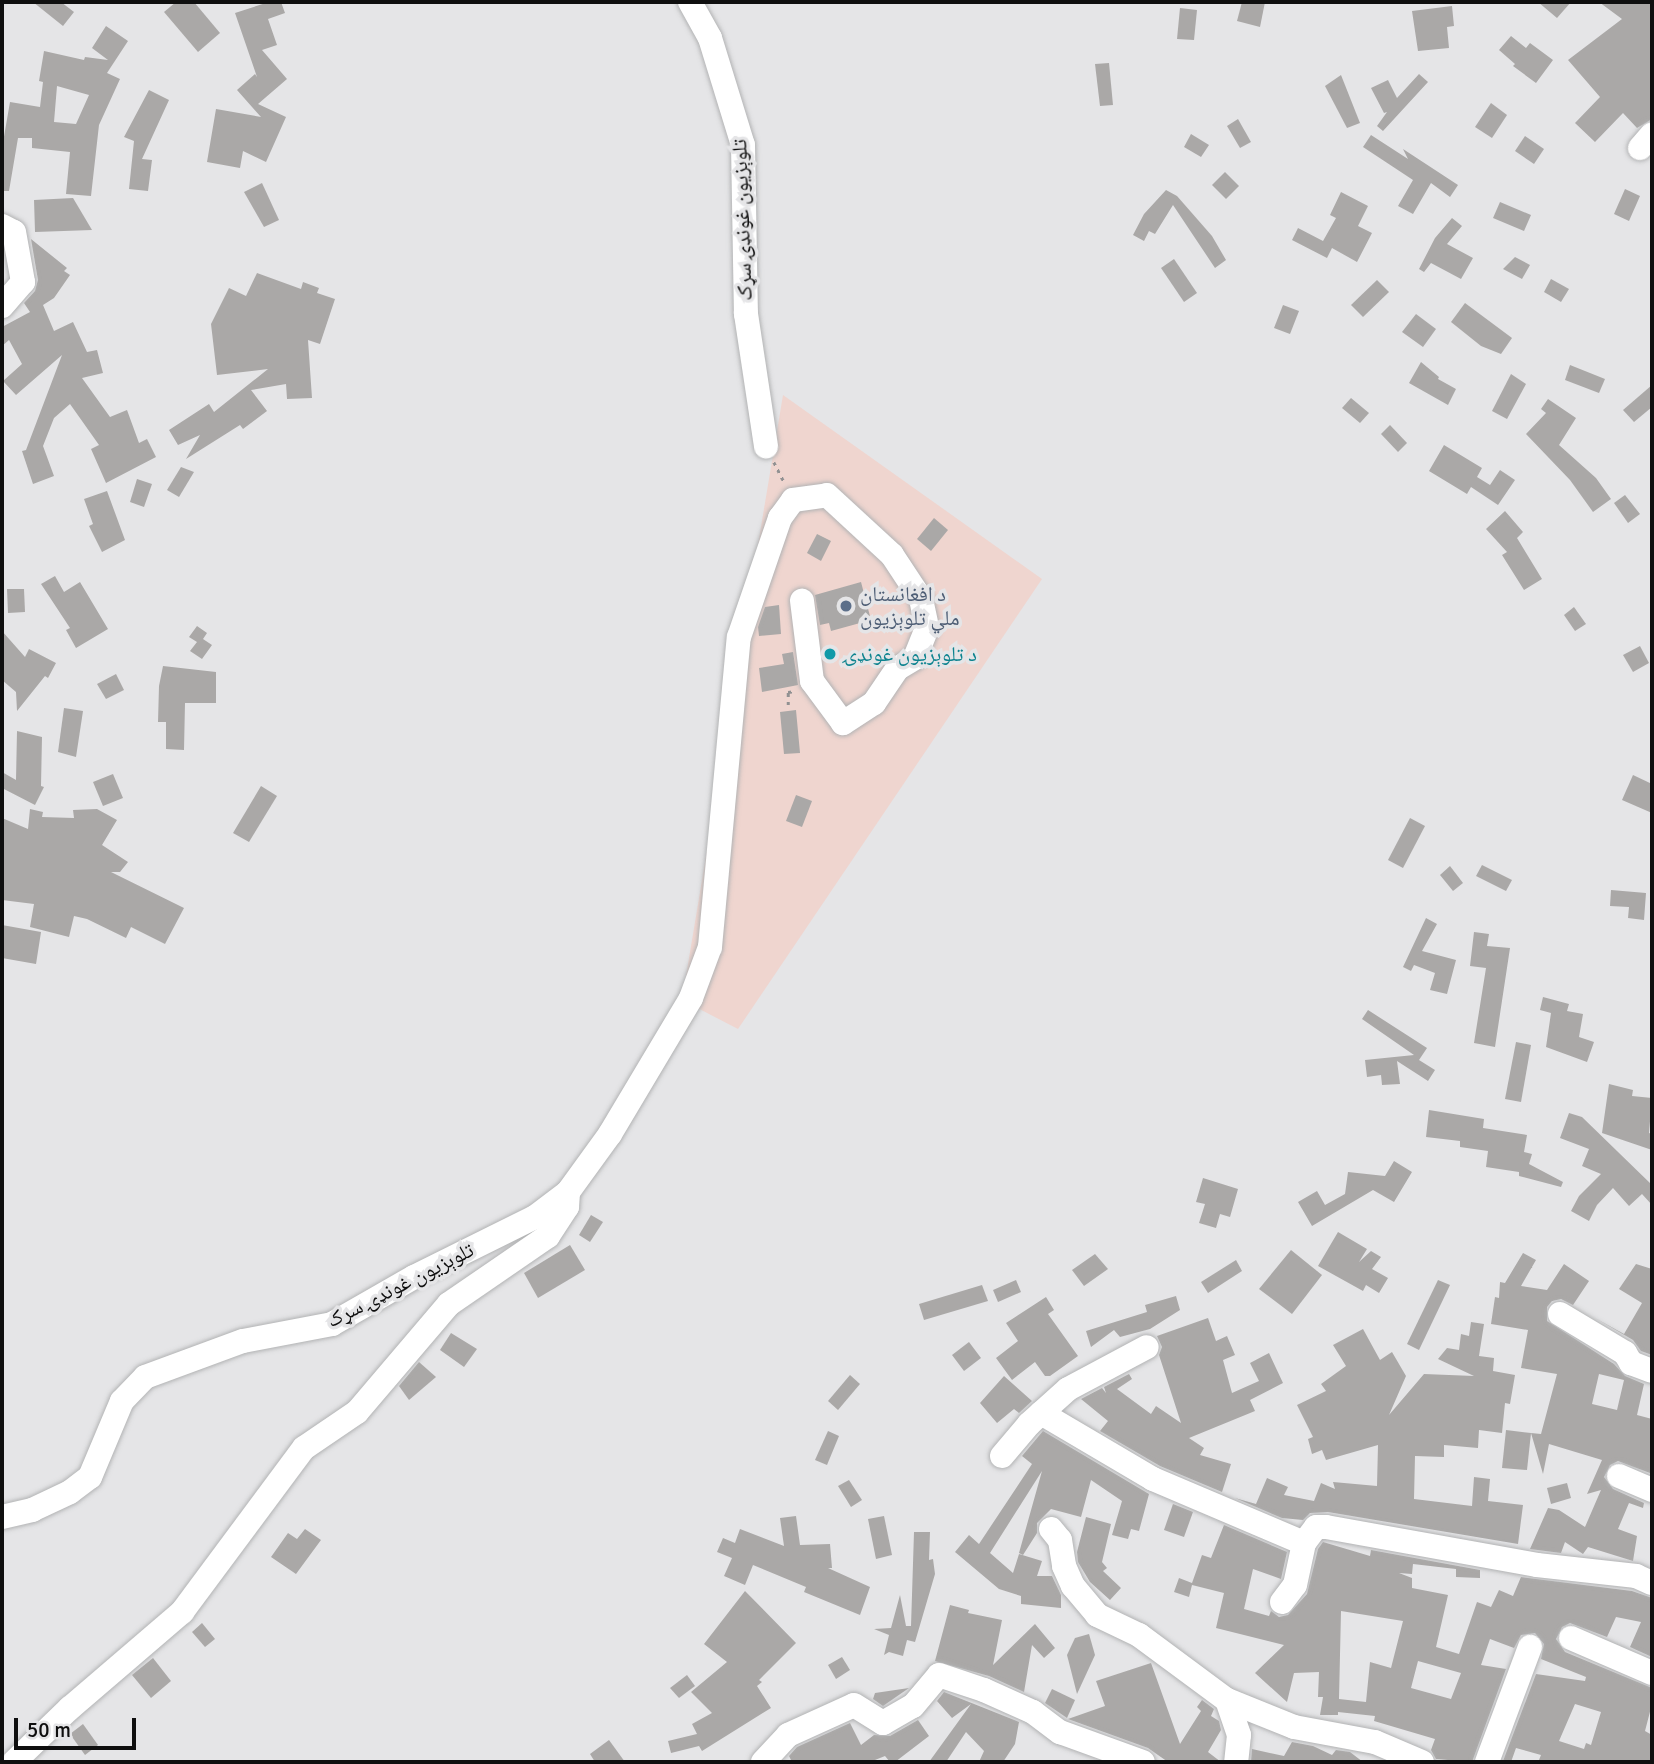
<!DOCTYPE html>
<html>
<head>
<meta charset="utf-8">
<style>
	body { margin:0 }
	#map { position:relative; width:1654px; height:1764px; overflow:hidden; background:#e5e5e7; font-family:Signika,"Noto Naskh Arabic",sans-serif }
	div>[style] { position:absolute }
	.industrial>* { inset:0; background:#efd5cf }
	.building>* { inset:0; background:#aaa8a7 }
	.path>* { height:2.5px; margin-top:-1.25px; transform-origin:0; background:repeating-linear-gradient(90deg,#919192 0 3.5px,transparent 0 8.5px) }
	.roads { filter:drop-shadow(0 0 2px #b2b3b4) drop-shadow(0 0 2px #b2b3b4) }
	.minor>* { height:24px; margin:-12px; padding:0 12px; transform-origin:12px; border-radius:12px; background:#fff }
	.dots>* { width:19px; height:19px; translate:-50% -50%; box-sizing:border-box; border:4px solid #e5e5e7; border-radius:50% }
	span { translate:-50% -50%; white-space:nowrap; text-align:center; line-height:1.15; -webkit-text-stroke:7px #e5e5e7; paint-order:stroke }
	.street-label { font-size:21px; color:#0f0f0f }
	.service-label { font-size:21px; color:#4e5e75 }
	.left { translate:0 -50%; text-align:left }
	.culture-label { font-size:21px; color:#0d838f }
	.frame { position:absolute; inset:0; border:4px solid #0f0f0f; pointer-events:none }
	.scale { position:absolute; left:14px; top:1718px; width:122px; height:32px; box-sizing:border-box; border:4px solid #0f0f0f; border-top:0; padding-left:9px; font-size:21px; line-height:24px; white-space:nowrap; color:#0f0f0f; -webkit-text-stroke:5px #e5e5e7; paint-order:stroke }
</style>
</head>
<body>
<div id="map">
	<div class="industrial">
		<i style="clip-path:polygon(783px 395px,1042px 579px,738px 1029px,682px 1000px)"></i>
	</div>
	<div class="building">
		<i style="clip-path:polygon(33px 2px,61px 2px,74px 12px,63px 26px)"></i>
		<i style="clip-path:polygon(176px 2px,194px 2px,220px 33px,198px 52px,164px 12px)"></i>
		<i style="clip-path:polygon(269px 2px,281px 2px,285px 13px,268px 19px,277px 45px,262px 50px,287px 79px,258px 104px,286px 117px,266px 162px,243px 151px,240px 168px,207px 162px,216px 109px,261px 117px,237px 90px,255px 74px,257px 77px,235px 13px)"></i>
		<i style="clip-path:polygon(1242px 2px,1265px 2px,1260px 27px,1237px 21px)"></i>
		<i style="clip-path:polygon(1538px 2px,1571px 2px,1557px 18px)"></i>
		<i style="clip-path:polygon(1599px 2px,1652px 2px,1652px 119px,1637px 128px,1623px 113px,1595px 142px,1575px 123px,1600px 97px,1568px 60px,1622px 19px)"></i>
		<i style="clip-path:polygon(1452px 6px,1454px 26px,1447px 27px,1449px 48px,1418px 51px,1412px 11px)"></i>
		<i style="clip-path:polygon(1180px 8px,1197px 10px,1194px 40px,1177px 39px)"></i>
		<i style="clip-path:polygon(evenodd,106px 26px,128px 41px,107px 73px,120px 79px,99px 125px,91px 196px,66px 194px,70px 152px,32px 148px,32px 138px,18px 138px,9px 191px,2px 191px,2px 148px,10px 102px,40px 107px,43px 82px,39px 81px,44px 51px,84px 60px,85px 57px,108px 60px,92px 48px,106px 26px,57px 86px,89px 95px,76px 124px,54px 122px,57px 86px)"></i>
		<i style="clip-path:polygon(1511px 36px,1526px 48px,1530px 43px,1553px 60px,1536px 83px,1513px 66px,1515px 64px,1499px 50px)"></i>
		<i style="clip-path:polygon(1109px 63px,1113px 105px,1100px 106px,1095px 64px)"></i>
		<i style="clip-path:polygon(1419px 74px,1428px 82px,1383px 131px,1377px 126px,1387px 112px,1384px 113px,1371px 88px,1388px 80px,1397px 98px)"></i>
		<i style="clip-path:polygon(1341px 75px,1360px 123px,1347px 128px,1325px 86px)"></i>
		<i style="clip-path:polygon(149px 90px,169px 100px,142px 159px,152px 160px,148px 191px,129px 189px,134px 141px,124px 137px)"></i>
		<i style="clip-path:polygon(1491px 103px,1507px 115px,1492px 138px,1475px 127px)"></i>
		<i style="clip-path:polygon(1238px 119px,1251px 142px,1240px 148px,1227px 126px)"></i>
		<i style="clip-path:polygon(1191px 134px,1209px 145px,1201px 157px,1184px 147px)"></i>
		<i style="clip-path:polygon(1371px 135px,1408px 159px,1403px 149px,1458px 185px,1450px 197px,1431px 183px,1413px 214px,1398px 206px,1413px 180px,1363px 147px)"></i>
		<i style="clip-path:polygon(1525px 136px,1544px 149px,1534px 164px,1515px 151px)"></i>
		<i style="clip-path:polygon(1225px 172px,1239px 186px,1226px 199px,1212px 185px)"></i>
		<i style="clip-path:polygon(262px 183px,279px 220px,264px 227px,244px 192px)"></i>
		<i style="clip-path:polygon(1625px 189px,1640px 196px,1629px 221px,1614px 214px)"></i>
		<i style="clip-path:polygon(1166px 190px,1177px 196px,1212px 236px,1226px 260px,1215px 268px,1173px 205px,1155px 234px,1149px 231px,1144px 241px,1133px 235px,1144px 214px)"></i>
		<i style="clip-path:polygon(1341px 192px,1368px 206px,1358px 226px,1372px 233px,1357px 262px,1332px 248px,1327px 258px,1292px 240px,1298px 228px,1323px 241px,1336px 218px,1330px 215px)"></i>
		<i style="clip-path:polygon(73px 198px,92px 230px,35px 232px,34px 200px)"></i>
		<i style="clip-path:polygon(1500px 202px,1531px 215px,1524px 231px,1493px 218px)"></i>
		<i style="clip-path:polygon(1452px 218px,1462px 226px,1447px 244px,1473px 258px,1461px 279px,1431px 263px,1424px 272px,1419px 269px,1435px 238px)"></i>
		<i style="clip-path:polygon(31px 239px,67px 268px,64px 271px,70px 275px,54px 298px,43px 305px,54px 331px,73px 322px,87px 352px,97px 350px,103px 373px,82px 378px,110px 417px,127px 410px,139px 443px,147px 439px,156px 457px,106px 483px,91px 449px,99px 445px,70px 404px,54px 418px,43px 446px,54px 476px,33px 484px,22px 451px,26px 450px,62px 355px,16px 395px,3px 381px,22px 364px,9px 340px,2px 346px,2px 327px,30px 312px,24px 303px,35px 291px,38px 280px)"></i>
		<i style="clip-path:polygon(1515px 257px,1530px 265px,1522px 279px,1503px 269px)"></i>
		<i style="clip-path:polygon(1174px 259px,1197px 293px,1184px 302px,1161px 268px)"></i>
		<i style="clip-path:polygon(257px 273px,301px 289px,303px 282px,319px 288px,317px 293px,335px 299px,320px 344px,308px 340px,312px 398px,287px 399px,286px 384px,251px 390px,267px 411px,243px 429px,240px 425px,186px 459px,200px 435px,178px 445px,169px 430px,209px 404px,214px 412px,268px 369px,217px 375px,211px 324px,229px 288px,246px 296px)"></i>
		<i style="clip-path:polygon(1551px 279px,1569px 289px,1561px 302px,1544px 292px)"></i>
		<i style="clip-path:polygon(1377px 280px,1389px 292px,1363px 317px,1351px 305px)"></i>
		<i style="clip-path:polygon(1465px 303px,1512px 338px,1501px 354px,1481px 346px,1451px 322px)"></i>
		<i style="clip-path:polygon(1283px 305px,1299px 311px,1290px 334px,1274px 328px)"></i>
		<i style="clip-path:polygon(1416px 314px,1436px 329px,1423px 347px,1402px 332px)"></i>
		<i style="clip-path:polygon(1421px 362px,1439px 377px,1438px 379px,1456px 389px,1448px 405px,1409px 383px)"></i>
		<i style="clip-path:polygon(1570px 365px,1605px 379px,1599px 393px,1565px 380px)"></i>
		<i style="clip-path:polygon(1511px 374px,1526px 384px,1507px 419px,1492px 411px)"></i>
		<i style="clip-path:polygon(1652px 385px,1652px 407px,1634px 422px,1623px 410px)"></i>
		<i style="clip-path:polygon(1351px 398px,1369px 413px,1360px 423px,1342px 408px)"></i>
		<i style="clip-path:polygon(1548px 399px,1576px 418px,1559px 445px,1596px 478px,1611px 499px,1593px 512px,1570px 480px,1526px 434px,1546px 413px,1541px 409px)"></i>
		<i style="clip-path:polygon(1390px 425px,1407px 443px,1398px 452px,1381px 434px)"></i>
		<i style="clip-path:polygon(1444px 445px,1482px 468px,1477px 477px,1490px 485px,1500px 470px,1515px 480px,1498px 505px,1471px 487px,1467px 494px,1429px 471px)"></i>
		<i style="clip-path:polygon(181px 467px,194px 472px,179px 497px,167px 490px)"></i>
		<i style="clip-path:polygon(137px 479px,152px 484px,144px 507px,130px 502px)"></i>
		<i style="clip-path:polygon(107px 491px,125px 540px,102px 552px,89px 526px,93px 524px,84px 499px)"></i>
		<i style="clip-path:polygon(1625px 495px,1640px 514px,1628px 523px,1614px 503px)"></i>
		<i style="clip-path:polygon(1505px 511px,1523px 532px,1517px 538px,1542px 579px,1524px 590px,1502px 555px,1507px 552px,1486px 529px)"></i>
		<i style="clip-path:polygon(934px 518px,948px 530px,931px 551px,917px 539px)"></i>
		<i style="clip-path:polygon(817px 534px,831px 541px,821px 561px,807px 553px)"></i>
		<i style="clip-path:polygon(55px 576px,64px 592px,80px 582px,108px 629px,76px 648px,66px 630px,70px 628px,41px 584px)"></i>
		<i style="clip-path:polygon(861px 582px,871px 620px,831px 631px,829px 623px,820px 625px,815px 595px)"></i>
		<i style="clip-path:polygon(7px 589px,24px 589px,25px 612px,8px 613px)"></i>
		<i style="clip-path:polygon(779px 605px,781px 634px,759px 636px,758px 627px,765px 607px)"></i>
		<i style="clip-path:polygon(1574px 607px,1586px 624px,1575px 631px,1564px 615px)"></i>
		<i style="clip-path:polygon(197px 626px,207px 633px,203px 639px,212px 645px,202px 659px,190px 651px,197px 642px,189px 637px)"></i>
		<i style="clip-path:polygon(2px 631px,25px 657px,29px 649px,56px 663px,48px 678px,45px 676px,17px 711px,16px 692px,2px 680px)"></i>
		<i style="clip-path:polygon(1640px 646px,1649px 663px,1633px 672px,1623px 655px)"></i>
		<i style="clip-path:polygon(793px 652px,798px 685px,762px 692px,759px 668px,784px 664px,782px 654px)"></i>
		<i style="clip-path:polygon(163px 666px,216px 672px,216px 703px,185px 703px,184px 750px,166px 749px,166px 722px,158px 722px,159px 686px)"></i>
		<i style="clip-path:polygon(116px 674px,124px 690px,106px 699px,97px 684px)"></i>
		<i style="clip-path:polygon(64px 708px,83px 711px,76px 757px,58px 752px)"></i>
		<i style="clip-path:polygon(796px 710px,800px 753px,784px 754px,780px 712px)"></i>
		<i style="clip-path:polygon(17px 731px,42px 737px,41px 786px,44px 787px,35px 805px,2px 788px,2px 772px,16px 780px)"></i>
		<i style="clip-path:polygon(113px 774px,123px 798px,103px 806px,93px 782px)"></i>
		<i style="clip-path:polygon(1633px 775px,1652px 784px,1652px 813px,1622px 800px)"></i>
		<i style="clip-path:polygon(261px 786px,277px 796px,249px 842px,233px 833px)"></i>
		<i style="clip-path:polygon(796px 795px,812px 801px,802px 827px,786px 821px)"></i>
		<i style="clip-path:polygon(30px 809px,43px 812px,42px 817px,74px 818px,73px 810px,97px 809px,117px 820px,102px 845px,128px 862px,120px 872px,111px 872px,184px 908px,165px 944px,131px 927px,126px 938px,87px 919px,74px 916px,69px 937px,30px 927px,34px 904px,2px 900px,2px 818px,28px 829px)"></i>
		<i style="clip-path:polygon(1410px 818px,1425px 826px,1403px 868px,1388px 860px)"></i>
		<i style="clip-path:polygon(1482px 865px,1512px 880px,1506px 891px,1476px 876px)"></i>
		<i style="clip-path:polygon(1450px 866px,1463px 883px,1453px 891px,1440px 875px)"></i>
		<i style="clip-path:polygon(1611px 890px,1646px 893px,1644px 920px,1628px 918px,1629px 907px,1610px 906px)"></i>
		<i style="clip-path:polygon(1426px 918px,1437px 924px,1422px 951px,1456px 960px,1447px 994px,1430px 990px,1435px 973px,1414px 965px,1411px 971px,1403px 967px)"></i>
		<i style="clip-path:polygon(2px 925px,41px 932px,36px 964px,2px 958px)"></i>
		<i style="clip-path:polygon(1474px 932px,1489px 934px,1487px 946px,1510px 948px,1495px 1047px,1474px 1043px,1486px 968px,1470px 966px)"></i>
		<i style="clip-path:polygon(1543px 997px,1569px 1004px,1567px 1011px,1583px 1014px,1579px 1037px,1594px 1042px,1587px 1062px,1546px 1047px,1551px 1013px,1540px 1010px)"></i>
		<i style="clip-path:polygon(1368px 1010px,1427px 1048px,1419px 1060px,1435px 1070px,1428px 1081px,1397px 1061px,1400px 1084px,1382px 1085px,1381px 1075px,1367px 1077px,1365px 1060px,1414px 1055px,1362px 1019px)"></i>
		<i style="clip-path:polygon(1516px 1042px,1531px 1045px,1521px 1102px,1505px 1099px)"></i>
		<i style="clip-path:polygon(1609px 1084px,1633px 1090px,1632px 1096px,1652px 1098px,1649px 1133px,1652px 1134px,1652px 1150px,1602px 1133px)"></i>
		<i style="clip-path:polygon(1429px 1110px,1484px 1119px,1483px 1128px,1527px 1135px,1524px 1152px,1532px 1154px,1529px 1164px,1563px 1182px,1561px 1187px,1519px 1176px,1519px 1172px,1486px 1167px,1488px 1151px,1460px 1147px,1460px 1141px,1426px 1137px)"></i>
		<i style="clip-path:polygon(1569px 1113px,1582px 1117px,1652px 1185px,1652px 1205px,1642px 1194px,1629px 1206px,1613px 1188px,1597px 1205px,1589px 1221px,1571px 1211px,1579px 1196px,1601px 1174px,1582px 1166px,1589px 1149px,1560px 1138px)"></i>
		<i style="clip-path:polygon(1394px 1161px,1412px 1172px,1394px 1202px,1373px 1190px,1312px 1226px,1298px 1202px,1317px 1191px,1325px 1205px,1345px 1194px,1348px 1172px,1385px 1176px)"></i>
		<i style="clip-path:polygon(1203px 1178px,1238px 1189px,1230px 1217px,1220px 1214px,1216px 1228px,1199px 1223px,1205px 1204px,1196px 1202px)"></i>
		<i style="clip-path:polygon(591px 1215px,603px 1222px,590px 1242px,579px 1235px)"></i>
		<i style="clip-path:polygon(1338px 1232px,1367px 1249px,1359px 1262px,1371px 1251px,1381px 1257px,1372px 1269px,1388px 1278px,1379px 1293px,1366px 1285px,1363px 1291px,1318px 1266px)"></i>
		<i style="clip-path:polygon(570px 1245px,585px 1270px,538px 1298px,524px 1273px)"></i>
		<i style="clip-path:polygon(1291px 1250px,1322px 1275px,1292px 1314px,1259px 1289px)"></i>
		<i style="clip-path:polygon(evenodd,1523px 1253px,1536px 1260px,1521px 1286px,1547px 1290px,1564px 1264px,1589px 1281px,1573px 1305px,1561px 1299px,1552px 1301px,1547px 1307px,1547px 1321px,1614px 1364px,1625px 1376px,1644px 1384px,1637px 1415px,1652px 1419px,1650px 1473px,1618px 1461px,1610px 1465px,1604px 1477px,1613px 1489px,1644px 1503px,1643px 1508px,1629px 1503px,1618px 1529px,1637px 1536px,1633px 1561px,1588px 1547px,1583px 1554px,1565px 1542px,1561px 1553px,1530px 1549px,1548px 1508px,1559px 1510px,1585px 1527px,1601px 1490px,1587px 1494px,1602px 1460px,1549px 1444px,1543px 1474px,1531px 1433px,1541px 1434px,1557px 1374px,1521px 1368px,1528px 1330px,1491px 1324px,1495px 1297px,1499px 1298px,1500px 1282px,1505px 1283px,1523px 1253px,1599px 1374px,1624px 1380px,1617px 1410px,1592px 1404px,1599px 1374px)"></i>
		<i style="clip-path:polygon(1095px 1254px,1108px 1269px,1084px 1286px,1072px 1270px)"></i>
		<i style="clip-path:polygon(1236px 1260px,1242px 1271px,1208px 1293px,1201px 1282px)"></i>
		<i style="clip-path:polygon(1636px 1264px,1652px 1269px,1652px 1355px,1641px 1351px,1633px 1340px,1595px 1318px,1624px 1334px,1642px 1303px,1619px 1289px)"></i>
		<i style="clip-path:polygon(1016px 1280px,1021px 1292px,998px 1302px,993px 1290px)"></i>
		<i style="clip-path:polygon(1438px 1280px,1450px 1285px,1419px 1350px,1407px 1344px)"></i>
		<i style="clip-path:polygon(982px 1285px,988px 1301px,924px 1320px,919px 1304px)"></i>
		<i style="clip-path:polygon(1176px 1296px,1180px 1310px,1150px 1329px,1120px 1337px,1114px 1330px,1091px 1347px,1086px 1331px,1147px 1312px,1145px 1305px)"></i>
		<i style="clip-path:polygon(1046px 1297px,1054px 1310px,1048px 1314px,1078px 1356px,1050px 1376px,1045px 1376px,1035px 1362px,1012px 1380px,996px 1358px,1018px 1341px,1006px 1323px)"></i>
		<i style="clip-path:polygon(1208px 1318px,1216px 1341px,1227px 1336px,1235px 1355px,1223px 1360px,1232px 1393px,1259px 1381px,1250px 1363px,1269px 1353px,1283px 1383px,1250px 1400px,1255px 1411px,1189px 1438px,1204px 1448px,1200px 1455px,1231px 1464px,1222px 1492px,1160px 1466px,1100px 1431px,1108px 1421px,1081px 1399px,1102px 1388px,1106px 1393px,1104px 1387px,1129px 1374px,1132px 1379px,1117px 1389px,1151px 1414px,1156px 1406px,1181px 1423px,1159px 1355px,1162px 1347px,1157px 1336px)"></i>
		<i style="clip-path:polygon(1471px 1322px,1484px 1324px,1479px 1356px,1494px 1358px,1493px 1371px,1515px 1375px,1510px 1404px,1505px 1403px,1502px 1433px,1479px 1430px,1478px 1448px,1444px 1445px,1444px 1457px,1415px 1456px,1414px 1499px,1472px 1506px,1474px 1477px,1490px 1479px,1488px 1501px,1523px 1505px,1518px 1544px,1328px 1512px,1310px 1513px,1303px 1520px,1282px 1518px,1235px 1498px,1256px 1504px,1267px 1478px,1288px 1487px,1284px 1495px,1314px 1501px,1321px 1483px,1335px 1489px,1333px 1482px,1377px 1486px,1378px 1445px,1326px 1460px,1322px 1450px,1312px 1454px,1308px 1439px,1313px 1437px,1297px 1405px,1326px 1391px,1321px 1384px,1346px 1366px,1333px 1345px,1363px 1329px,1380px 1360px,1392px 1352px,1406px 1376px,1389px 1415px,1424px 1374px,1474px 1376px,1438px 1359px,1447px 1348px,1459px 1350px,1461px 1334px,1469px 1336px)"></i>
		<i style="clip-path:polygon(451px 1333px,477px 1349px,464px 1367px,440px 1350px)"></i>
		<i style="clip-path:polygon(969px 1342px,981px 1358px,964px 1371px,952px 1355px)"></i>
		<i style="clip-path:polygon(419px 1362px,436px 1377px,409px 1400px,399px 1386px)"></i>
		<i style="clip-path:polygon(850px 1375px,860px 1384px,838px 1410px,828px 1401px)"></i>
		<i style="clip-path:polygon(1004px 1376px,1032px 1401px,1019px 1413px,1014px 1409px,997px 1423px,980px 1403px)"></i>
		<i style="clip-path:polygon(1506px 1430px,1531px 1433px,1527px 1470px,1502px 1468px)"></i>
		<i style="clip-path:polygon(828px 1431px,839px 1436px,827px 1465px,815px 1460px)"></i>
		<i style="clip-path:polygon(1043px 1431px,1149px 1494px,1139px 1531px,1131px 1529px,1128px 1539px,1112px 1535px,1122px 1501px,1091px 1480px,1081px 1517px,1051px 1509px,1037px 1523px,1037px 1533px,1023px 1555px,1019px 1553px,1042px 1471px,990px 1553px,1013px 1573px,1019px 1554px,1042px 1561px,1037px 1576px,1052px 1576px,1061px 1595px,1061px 1608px,1021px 1604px,1021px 1596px,999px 1589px,955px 1552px,969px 1535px,979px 1544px,1032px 1464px,1022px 1456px)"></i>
		<i style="clip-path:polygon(849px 1480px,862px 1500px,851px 1507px,838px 1486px)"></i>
		<i style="clip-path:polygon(1567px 1483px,1571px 1498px,1551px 1504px,1547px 1488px)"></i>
		<i style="clip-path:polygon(1173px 1504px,1193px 1512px,1184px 1537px,1164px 1530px)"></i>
		<i style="clip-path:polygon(796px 1516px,800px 1545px,830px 1544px,832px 1568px,828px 1568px,870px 1587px,860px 1615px,804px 1592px,806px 1587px,753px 1565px,745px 1585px,724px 1576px,732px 1558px,717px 1552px,723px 1538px,735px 1543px,740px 1529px,784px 1546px,780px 1518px)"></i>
		<i style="clip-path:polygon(884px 1516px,892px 1555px,876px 1559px,868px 1519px)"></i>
		<i style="clip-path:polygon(1086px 1517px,1111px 1524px,1102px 1562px,1107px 1568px,1103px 1571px,1121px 1588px,1110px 1600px,1090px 1582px,1078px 1562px,1077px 1552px)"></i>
		<i style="clip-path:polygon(evenodd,1224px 1525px,1287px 1552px,1281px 1579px,1253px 1569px,1244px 1609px,1269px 1616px,1271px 1611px,1279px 1617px,1288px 1615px,1307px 1594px,1318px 1549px,1323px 1542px,1370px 1556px,1371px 1550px,1480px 1570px,1480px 1578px,1456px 1577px,1456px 1569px,1413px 1564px,1412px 1574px,1399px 1573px,1412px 1578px,1412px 1588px,1448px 1595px,1436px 1647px,1459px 1654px,1477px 1602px,1491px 1607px,1499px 1590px,1513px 1596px,1521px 1577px,1632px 1591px,1652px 1598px,1652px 1657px,1630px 1647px,1641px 1622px,1616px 1617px,1607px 1637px,1570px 1623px,1562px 1627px,1556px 1639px,1565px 1652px,1652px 1688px,1652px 1704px,1645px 1731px,1652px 1735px,1652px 1762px,1548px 1762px,1539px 1760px,1541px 1755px,1516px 1748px,1511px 1762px,1503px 1761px,1536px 1674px,1585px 1681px,1586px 1677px,1541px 1659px,1544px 1644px,1535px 1633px,1521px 1635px,1514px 1648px,1490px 1639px,1481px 1665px,1506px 1669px,1472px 1762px,1436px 1759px,1431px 1750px,1435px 1739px,1374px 1721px,1375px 1716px,1338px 1712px,1338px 1715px,1320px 1715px,1323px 1697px,1318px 1697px,1319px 1672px,1294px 1673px,1287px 1702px,1255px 1673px,1284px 1645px,1216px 1628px,1224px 1593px,1192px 1585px,1189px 1597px,1174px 1592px,1179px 1578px,1192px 1583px,1202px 1555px,1211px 1558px,1224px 1525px,1341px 1611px,1403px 1621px,1391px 1668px,1370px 1662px,1366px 1702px,1339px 1699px,1341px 1611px,1224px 1525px,1418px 1661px,1461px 1673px,1451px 1699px,1411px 1688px,1418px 1661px,1224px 1525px,1575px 1704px,1601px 1712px,1591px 1745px,1586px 1743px,1584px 1749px,1559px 1741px,1575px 1704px)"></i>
		<i style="clip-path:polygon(305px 1529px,321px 1540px,296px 1574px,271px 1557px,288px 1533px,297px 1539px)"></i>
		<i style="clip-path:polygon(914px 1532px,930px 1532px,929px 1560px,933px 1559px,935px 1574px,915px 1642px,907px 1640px,903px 1656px,889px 1652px,884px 1655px,889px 1635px,874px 1629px,891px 1628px,900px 1595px,906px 1626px,911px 1626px)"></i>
		<i style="clip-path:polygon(745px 1591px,796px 1643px,759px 1680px,762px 1682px,757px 1686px,771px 1708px,702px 1751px,699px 1746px,671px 1753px,668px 1741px,697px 1734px,692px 1724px,712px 1713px,691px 1692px,727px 1662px,704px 1644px)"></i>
		<i style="clip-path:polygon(950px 1605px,969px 1610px,968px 1613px,1002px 1620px,993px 1665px,1035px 1624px,1055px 1648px,1044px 1658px,1032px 1645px,1024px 1692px,989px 1676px,935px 1661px)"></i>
		<i style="clip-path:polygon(202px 1623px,215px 1639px,205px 1647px,192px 1632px)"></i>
		<i style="clip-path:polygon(1089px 1634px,1095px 1655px,1077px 1694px,1067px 1655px,1075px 1638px)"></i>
		<i style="clip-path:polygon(842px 1657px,850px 1670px,836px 1679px,828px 1665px)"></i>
		<i style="clip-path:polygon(153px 1658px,171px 1681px,151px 1698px,132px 1675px)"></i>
		<i style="clip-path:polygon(1151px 1663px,1180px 1744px,1201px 1711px,1197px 1707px,1202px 1700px,1214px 1709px,1211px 1716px,1219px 1721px,1221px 1730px,1208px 1752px,1221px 1762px,1168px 1762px,1148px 1748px,1068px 1719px,1105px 1706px,1096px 1681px)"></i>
		<i style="clip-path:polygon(687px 1675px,695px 1686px,679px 1698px,670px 1688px)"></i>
		<i style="clip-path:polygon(909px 1688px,883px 1706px,873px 1699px,875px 1693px)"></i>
		<i style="clip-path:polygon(1052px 1689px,1075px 1700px,1067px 1718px,1045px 1703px)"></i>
		<i style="clip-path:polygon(944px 1692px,1019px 1722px,1015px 1744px,1003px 1762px,979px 1762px,984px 1751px,966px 1732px,946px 1762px,929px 1762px,971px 1704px,952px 1718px,937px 1701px)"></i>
		<i style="clip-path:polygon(918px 1720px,929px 1736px,895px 1762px,890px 1762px,885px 1756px,870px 1762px,792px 1762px,789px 1756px,797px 1747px,850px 1723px,861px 1745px,874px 1735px,890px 1736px)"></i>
		<i style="clip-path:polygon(83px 1724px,98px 1745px,85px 1755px,70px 1734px)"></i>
		<i style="clip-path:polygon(609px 1740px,625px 1762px,595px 1762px,590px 1754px)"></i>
		<i style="clip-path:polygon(1292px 1742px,1313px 1746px,1332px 1755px,1336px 1750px,1350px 1752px,1363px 1762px,1251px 1762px,1252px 1749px,1284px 1756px)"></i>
	</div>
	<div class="path">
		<i style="left:774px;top:462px;width:22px;rotate:63deg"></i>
		<i style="left:788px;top:705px;width:13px;rotate:-90deg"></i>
		<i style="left:788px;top:692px;width:8px;rotate:-7deg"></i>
	</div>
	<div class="roads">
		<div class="minor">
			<i style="left:690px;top:2px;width:41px;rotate:60.9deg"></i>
			<i style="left:710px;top:38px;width:112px;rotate:72.9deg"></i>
			<i style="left:743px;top:145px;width:169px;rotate:89deg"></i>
			<i style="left:746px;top:314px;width:134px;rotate:81.4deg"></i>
			<i style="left:1640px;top:148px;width:18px;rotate:-49deg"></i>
			<i style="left:2px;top:226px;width:13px;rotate:27deg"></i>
			<i style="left:14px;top:232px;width:51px;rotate:79.8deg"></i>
			<i style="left:23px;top:282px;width:32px;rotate:131deg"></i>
			<i style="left:1560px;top:1314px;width:76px;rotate:31deg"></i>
			<i style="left:1625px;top:1353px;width:12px;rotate:59deg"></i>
			<i style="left:1631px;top:1363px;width:22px;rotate:21deg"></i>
			<i style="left:1041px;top:1413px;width:130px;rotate:30.5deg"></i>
			<i style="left:1153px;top:1479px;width:164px;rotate:23deg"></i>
			<i style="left:1002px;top:1456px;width:42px;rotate:-49.8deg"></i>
			<i style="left:1029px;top:1424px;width:52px;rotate:-41.9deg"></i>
			<i style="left:1068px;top:1389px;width:89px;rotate:-28deg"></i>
			<i style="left:1619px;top:1476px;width:36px;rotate:23deg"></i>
			<i style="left:2px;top:1517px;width:31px;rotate:-13deg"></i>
			<i style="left:32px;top:1510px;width:42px;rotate:-25.3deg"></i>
			<i style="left:70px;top:1492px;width:25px;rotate:-37deg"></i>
			<i style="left:90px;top:1477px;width:82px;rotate:-67.2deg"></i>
			<i style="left:122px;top:1401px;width:33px;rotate:-46deg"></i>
			<i style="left:145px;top:1377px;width:104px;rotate:-20.2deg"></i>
			<i style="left:243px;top:1341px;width:91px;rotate:-10.8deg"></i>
			<i style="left:332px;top:1324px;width:95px;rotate:-29.8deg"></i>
			<i style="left:414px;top:1277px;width:135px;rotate:-26.4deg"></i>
			<i style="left:535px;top:1217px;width:41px;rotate:-37.1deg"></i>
			<i style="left:1051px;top:1529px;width:14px;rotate:51deg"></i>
			<i style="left:1060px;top:1540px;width:26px;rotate:81deg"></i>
			<i style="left:1064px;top:1566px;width:22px;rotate:66deg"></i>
			<i style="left:1073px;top:1586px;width:38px;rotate:50deg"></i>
			<i style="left:1097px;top:1615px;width:47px;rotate:25.5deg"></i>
			<i style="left:1139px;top:1635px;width:109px;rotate:36.5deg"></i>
			<i style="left:1227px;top:1700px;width:72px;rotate:21.9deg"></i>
			<i style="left:1294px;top:1727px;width:82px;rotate:10.5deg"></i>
			<i style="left:1375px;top:1742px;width:51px;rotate:23.1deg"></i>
			<i style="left:1282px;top:1602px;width:21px;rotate:-53deg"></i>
			<i style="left:1295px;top:1585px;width:43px;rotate:-77.9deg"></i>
			<i style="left:1304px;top:1543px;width:20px;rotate:-53deg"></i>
			<i style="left:1316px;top:1527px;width:10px"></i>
			<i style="left:1326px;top:1527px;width:214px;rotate:10.2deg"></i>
			<i style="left:1537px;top:1565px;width:100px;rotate:6.3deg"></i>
			<i style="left:1636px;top:1576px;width:17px;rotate:24deg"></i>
			<i style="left:1571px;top:1638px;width:88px;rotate:23.4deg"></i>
			<i style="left:1227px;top:1700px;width:37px;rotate:71deg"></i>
			<i style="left:1239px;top:1735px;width:27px;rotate:96deg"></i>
			<i style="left:14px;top:1762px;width:78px;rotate:-44deg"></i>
			<i style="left:70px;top:1708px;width:148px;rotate:-40.6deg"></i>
			<i style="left:182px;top:1612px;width:204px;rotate:-53.4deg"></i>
			<i style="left:304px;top:1448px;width:64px;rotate:-34.2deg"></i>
			<i style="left:357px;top:1412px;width:142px;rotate:-49.6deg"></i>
			<i style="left:449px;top:1304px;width:120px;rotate:-34.5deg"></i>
			<i style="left:548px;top:1236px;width:35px;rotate:-57deg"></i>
			<i style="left:567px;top:1207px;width:15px;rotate:-86deg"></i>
			<i style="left:568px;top:1192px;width:72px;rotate:-54.1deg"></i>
			<i style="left:610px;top:1134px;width:158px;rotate:-59.2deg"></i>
			<i style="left:691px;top:998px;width:54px;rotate:-69.6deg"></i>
			<i style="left:710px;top:947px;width:311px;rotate:-84.7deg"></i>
			<i style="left:739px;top:637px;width:126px;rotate:-71deg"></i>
			<i style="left:780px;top:518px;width:22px;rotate:-54deg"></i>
			<i style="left:793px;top:500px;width:34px;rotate:-8deg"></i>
			<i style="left:827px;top:495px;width:88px;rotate:42.7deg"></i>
			<i style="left:892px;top:555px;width:53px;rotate:56.6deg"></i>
			<i style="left:921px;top:599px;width:30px;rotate:78deg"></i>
			<i style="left:927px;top:628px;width:32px;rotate:112deg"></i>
			<i style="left:915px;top:658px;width:21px;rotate:149deg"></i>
			<i style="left:897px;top:669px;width:41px;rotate:124.1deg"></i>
			<i style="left:874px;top:703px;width:37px;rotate:147deg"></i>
			<i style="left:843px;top:723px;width:52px;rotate:-126.4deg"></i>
			<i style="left:812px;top:681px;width:81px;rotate:-97.1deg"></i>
			<i style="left:763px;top:1762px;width:37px;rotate:-47deg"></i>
			<i style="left:788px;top:1735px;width:72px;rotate:-24.4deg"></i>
			<i style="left:854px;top:1705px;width:34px;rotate:32deg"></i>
			<i style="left:883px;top:1723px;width:34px;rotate:-30deg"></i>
			<i style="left:913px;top:1706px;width:40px;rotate:-50deg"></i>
			<i style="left:939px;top:1675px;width:47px;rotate:18.4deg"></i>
			<i style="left:984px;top:1690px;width:54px;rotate:24.2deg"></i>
			<i style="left:1033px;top:1712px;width:34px;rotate:37deg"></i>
			<i style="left:1060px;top:1732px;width:88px;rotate:19.9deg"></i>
			<i style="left:1487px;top:1762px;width:123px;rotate:-69.5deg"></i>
		</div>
	</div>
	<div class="dots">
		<i style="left:846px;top:606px;background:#5c6f8a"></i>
		<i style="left:830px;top:654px;background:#0f9aa8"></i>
	</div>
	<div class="street-label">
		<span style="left:742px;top:220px;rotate:-92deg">تلوېزيون غونډۍ سړک</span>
		<span style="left:400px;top:1285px;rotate:-27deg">تلوېزيون غونډۍ سړک</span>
	</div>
	<div class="service-label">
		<span class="left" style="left:860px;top:606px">د افغانستان<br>ملي تلوېزیون</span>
	</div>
	<div class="culture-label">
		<span class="left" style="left:844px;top:654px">د تلوېزیون غونډۍ</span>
	</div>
	<div class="frame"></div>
	<div class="scale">50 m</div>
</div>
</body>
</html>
